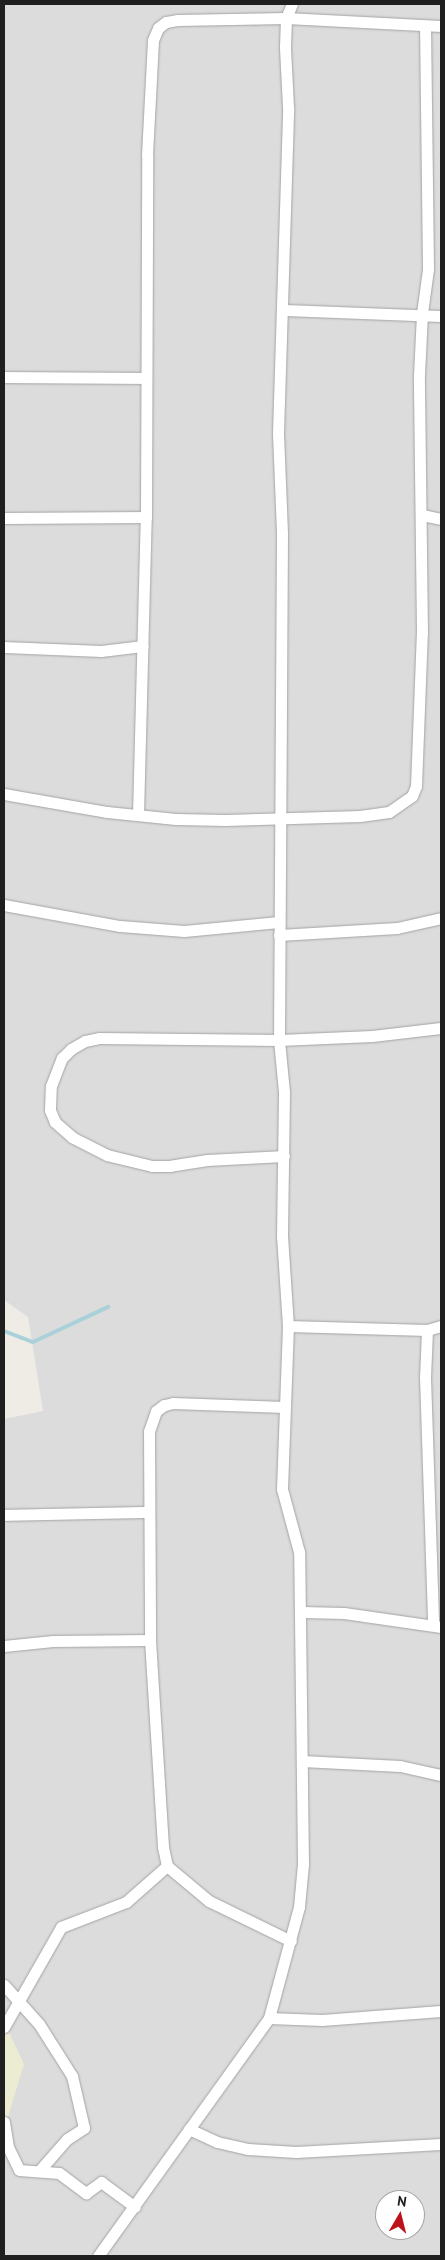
<!DOCTYPE html>
<html>
<head>
<meta charset="utf-8">
<style>
	body { margin:0 }
	#map { position:relative; width:445px; height:2260px; overflow:hidden; background:#efece6; font-family:"PT Sans",sans-serif }
	div>[style] { position:absolute }
	.residential>* { inset:0; background:#dddcdc }
	.farmland>* { inset:0; background:#ececd3 }
	.stream>* { height:4px; margin:-2px; padding:0 2px; transform-origin:2px; border-radius:2px; background:#aad1d9 }
	.roads { filter:drop-shadow(0 0 1px #a3a3a3) drop-shadow(0 0 1px #a3a3a3) }
	.minor>* { height:11px; margin:-5.5px; padding:0 5.5px; transform-origin:5.5px; border-radius:5.5px; background:#fff }
	span { translate:-50% -50%; white-space:nowrap; text-align:center; line-height:1.15; -webkit-text-stroke:4.5px #fff; paint-order:stroke }
	.frame { position:absolute; inset:0; border:5px solid #1f1f1f; pointer-events:none }
	.north { position:absolute; left:375px; top:2190px; width:50px; height:50px; box-sizing:border-box; background:#fff; border:1px solid #a5a5a5; border-radius:50%; rotate:8deg; font-size:14px; font-weight:700; line-height:20px; text-align:center; color:#1f1f1f }
	.north::after { content:''; display:block; margin:auto; width:18px; height:22px; background:#be111a; clip-path:polygon(50% 0,100% 100%,50% 72%,0 100%) }
</style>
</head>
<body>
<div id="map">
	<div class="residential">
		<i style="clip-path:polygon(evenodd,4px 4px,441px 4px,441px 2256px,4px 2256px,4px 2130px,23px 2064px,4px 2024px,4px 1419px,43px 1411px,28px 1317px,4px 1300px,4px 4px,385px 2200px,415px 2200px,415px 2230px,385px 2230px,385px 2200px)"></i>
	</div>
	<div class="farmland">
		<i style="clip-path:polygon(4px 2022px,24px 2064px,4px 2129px)"></i>
	</div>
	<div class="stream">
		<i style="left:4px;top:1331px;width:31px;rotate:21deg"></i>
		<i style="left:33px;top:1342px;width:83px;rotate:-25deg"></i>
	</div>
	<div class="roads">
		<div class="minor">
			<i style="left:284px;top:310px;width:157px;rotate:2.2deg"></i>
			<i style="left:4px;top:377px;width:142px;rotate:0.4deg"></i>
			<i style="left:422px;top:515px;width:19px;rotate:12deg"></i>
			<i style="left:4px;top:518px;width:142px;rotate:-0.4deg"></i>
			<i style="left:4px;top:647px;width:97px;rotate:2.4deg"></i>
			<i style="left:101px;top:651px;width:42px;rotate:-6.8deg"></i>
			<i style="left:4px;top:794px;width:105px;rotate:9.9deg"></i>
			<i style="left:107px;top:812px;width:69px;rotate:5.8deg"></i>
			<i style="left:176px;top:819px;width:49px;rotate:1.2deg"></i>
			<i style="left:225px;top:820px;width:135px;rotate:-1.7deg"></i>
			<i style="left:360px;top:816px;width:29px;rotate:-8deg"></i>
			<i style="left:389px;top:812px;width:28px;rotate:-35deg"></i>
			<i style="left:412px;top:796px;width:11px;rotate:-68deg"></i>
			<i style="left:416px;top:786px;width:153px;rotate:-87.8deg"></i>
			<i style="left:422px;top:633px;width:258px;rotate:-90.7deg"></i>
			<i style="left:419px;top:375px;width:62px;rotate:-87.2deg"></i>
			<i style="left:422px;top:313px;width:44px;rotate:-82.2deg"></i>
			<i style="left:428px;top:269px;width:243px;rotate:-90.7deg"></i>
			<i style="left:138px;top:814px;width:297px;rotate:-88.5deg"></i>
			<i style="left:146px;top:517px;width:362px;rotate:-89.8deg"></i>
			<i style="left:147px;top:155px;width:115px;rotate:-87deg"></i>
			<i style="left:153px;top:40px;width:13px;rotate:-67deg"></i>
			<i style="left:158px;top:28px;width:10px;rotate:-37deg"></i>
			<i style="left:166px;top:22px;width:11px;rotate:-10deg"></i>
			<i style="left:177px;top:20px;width:109px;rotate:-1.1deg"></i>
			<i style="left:286px;top:18px;width:155px;rotate:3deg"></i>
			<i style="left:4px;top:905px;width:118px;rotate:10.3deg"></i>
			<i style="left:120px;top:926px;width:64px;rotate:4.5deg"></i>
			<i style="left:184px;top:931px;width:95px;rotate:-5.4deg"></i>
			<i style="left:279px;top:935px;width:118px;rotate:-3.4deg"></i>
			<i style="left:397px;top:928px;width:45px;rotate:-12.8deg"></i>
			<i style="left:284px;top:1156px;width:77px;rotate:177deg"></i>
			<i style="left:207px;top:1160px;width:37px;rotate:171deg"></i>
			<i style="left:170px;top:1166px;width:18px;rotate:180deg"></i>
			<i style="left:152px;top:1166px;width:46px;rotate:-166.3deg"></i>
			<i style="left:107px;top:1155px;width:39px;rotate:-153deg"></i>
			<i style="left:72px;top:1137px;width:23px;rotate:-139deg"></i>
			<i style="left:55px;top:1122px;width:13px;rotate:-113deg"></i>
			<i style="left:50px;top:1110px;width:24px;rotate:-88deg"></i>
			<i style="left:51px;top:1086px;width:30px;rotate:-69deg"></i>
			<i style="left:62px;top:1058px;width:13px;rotate:-45deg"></i>
			<i style="left:71px;top:1049px;width:16px;rotate:-30deg"></i>
			<i style="left:85px;top:1041px;width:14px;rotate:-12deg"></i>
			<i style="left:99px;top:1038px;width:180px;rotate:0.6deg"></i>
			<i style="left:279px;top:1040px;width:93px;rotate:-2.5deg"></i>
			<i style="left:372px;top:1036px;width:69px;rotate:-6.6deg"></i>
			<i style="left:288px;top:1326px;width:139px;rotate:1.6deg"></i>
			<i style="left:427px;top:1330px;width:15px;rotate:-16deg"></i>
			<i style="left:427px;top:1330px;width:47px;rotate:92.4deg"></i>
			<i style="left:425px;top:1377px;width:247px;rotate:88.1deg"></i>
			<i style="left:284px;top:1407px;width:111px;rotate:-177.9deg"></i>
			<i style="left:173px;top:1403px;width:9px;rotate:167deg"></i>
			<i style="left:164px;top:1405px;width:10px;rotate:143deg"></i>
			<i style="left:156px;top:1411px;width:21px;rotate:109deg"></i>
			<i style="left:149px;top:1431px;width:209px;rotate:89.7deg"></i>
			<i style="left:150px;top:1640px;width:207px;rotate:86.4deg"></i>
			<i style="left:163px;top:1847px;width:19px;rotate:78deg"></i>
			<i style="left:167px;top:1866px;width:55px;rotate:39.8deg"></i>
			<i style="left:209px;top:1901px;width:91px;rotate:26deg"></i>
			<i style="left:4px;top:1515px;width:145px;rotate:-1.2deg"></i>
			<i style="left:302px;top:1612px;width:42px;rotate:1.4deg"></i>
			<i style="left:344px;top:1613px;width:98px;rotate:8.2deg"></i>
			<i style="left:4px;top:1646px;width:49px;rotate:-5.8deg"></i>
			<i style="left:53px;top:1641px;width:97px;rotate:-0.6deg"></i>
			<i style="left:302px;top:1761px;width:98px;rotate:2.9deg"></i>
			<i style="left:400px;top:1766px;width:42px;rotate:12.4deg"></i>
			<i style="left:4px;top:1985px;width:52px;rotate:48.1deg"></i>
			<i style="left:39px;top:2024px;width:62px;rotate:57.6deg"></i>
			<i style="left:72px;top:2076px;width:53px;rotate:77deg"></i>
			<i style="left:84px;top:2128px;width:20px;rotate:147deg"></i>
			<i style="left:67px;top:2139px;width:43px;rotate:131.2deg"></i>
			<i style="left:269px;top:2018px;width:53px;rotate:2.2deg"></i>
			<i style="left:322px;top:2020px;width:119px;rotate:-4.3deg"></i>
			<i style="left:4px;top:2027px;width:115px;rotate:-60.3deg"></i>
			<i style="left:61px;top:1927px;width:70px;rotate:-21deg"></i>
			<i style="left:126px;top:1902px;width:55px;rotate:-41.3deg"></i>
			<i style="left:4px;top:2122px;width:25px;rotate:81deg"></i>
			<i style="left:8px;top:2147px;width:25px;rotate:64deg"></i>
			<i style="left:19px;top:2170px;width:40px;rotate:4.3deg"></i>
			<i style="left:59px;top:2173px;width:34px;rotate:37deg"></i>
			<i style="left:86px;top:2193px;width:19px;rotate:-36deg"></i>
			<i style="left:101px;top:2182px;width:42px;rotate:36.3deg"></i>
			<i style="left:189px;top:2129px;width:31px;rotate:25deg"></i>
			<i style="left:217px;top:2142px;width:32px;rotate:13deg"></i>
			<i style="left:248px;top:2149px;width:48px;rotate:3.6deg"></i>
			<i style="left:296px;top:2152px;width:145px;rotate:-3.2deg"></i>
			<i style="left:98px;top:2256px;width:293px;rotate:-54.3deg"></i>
			<i style="left:269px;top:2018px;width:115px;rotate:-74.9deg"></i>
			<i style="left:299px;top:1907px;width:43px;rotate:-84.7deg"></i>
			<i style="left:303px;top:1864px;width:312px;rotate:-90.7deg"></i>
			<i style="left:299px;top:1552px;width:65px;rotate:-105.1deg"></i>
			<i style="left:282px;top:1489px;width:163px;rotate:-87.9deg"></i>
			<i style="left:288px;top:1326px;width:90px;rotate:-93.8deg"></i>
			<i style="left:282px;top:1236px;width:144px;rotate:-89.2deg"></i>
			<i style="left:284px;top:1092px;width:52px;rotate:-95.5deg"></i>
			<i style="left:279px;top:1040px;width:507px;rotate:-89.66deg"></i>
			<i style="left:282px;top:533px;width:100px;rotate:-92.3deg"></i>
			<i style="left:278px;top:433px;width:326px;rotate:-88.2deg"></i>
			<i style="left:288px;top:107px;width:60px;rotate:-92.9deg"></i>
			<i style="left:285px;top:47px;width:29px;rotate:-88deg"></i>
			<i style="left:286px;top:18px;width:15px;rotate:-67deg"></i>
		</div>
	</div>
	<div class="frame"></div>
	<div class="north">N</div>
</div>
</body>
</html>
